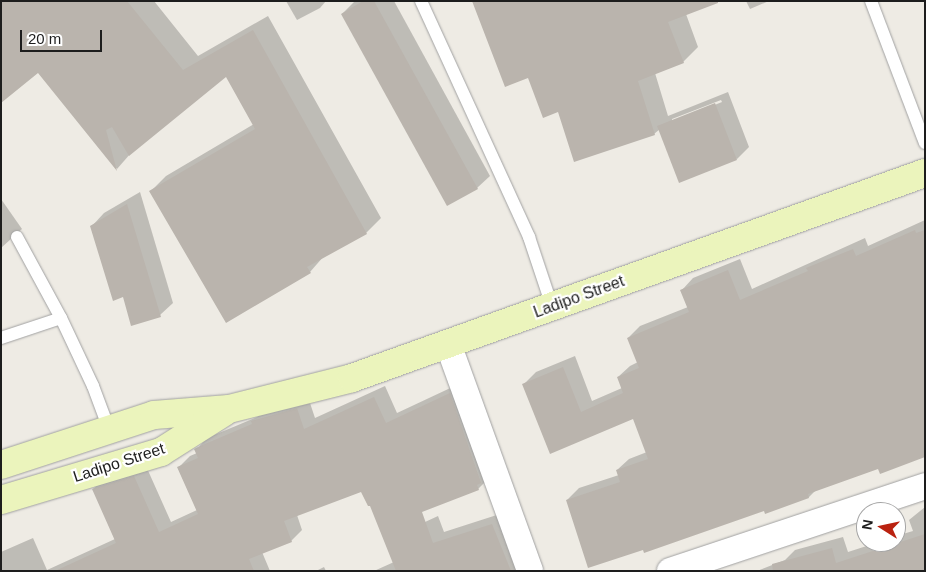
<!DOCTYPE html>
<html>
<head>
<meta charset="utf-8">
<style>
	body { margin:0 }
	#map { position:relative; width:926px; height:572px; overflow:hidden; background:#eeebe4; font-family:Arial,sans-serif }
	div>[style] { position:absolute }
	.shadow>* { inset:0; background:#0003 }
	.building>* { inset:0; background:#bab4ad }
	.roads { filter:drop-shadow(0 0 1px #a1a1a1) drop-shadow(0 0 1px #a1a1a1) }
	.lane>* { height:12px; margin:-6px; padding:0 6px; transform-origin:6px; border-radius:6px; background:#fff }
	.street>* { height:26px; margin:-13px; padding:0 13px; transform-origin:13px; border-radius:13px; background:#fff }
	.secondary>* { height:28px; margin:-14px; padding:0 14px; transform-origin:14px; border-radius:14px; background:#ebf4bc }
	span { translate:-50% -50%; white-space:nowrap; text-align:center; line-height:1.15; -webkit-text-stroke:4.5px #fff; paint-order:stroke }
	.street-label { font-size:16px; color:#1d1d1d }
	.frame { position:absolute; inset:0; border:2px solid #1d1d1d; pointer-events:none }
	.north { position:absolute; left:856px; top:502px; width:50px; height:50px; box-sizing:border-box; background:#fff; border:1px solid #a5a5a5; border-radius:50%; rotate:280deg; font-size:14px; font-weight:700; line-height:20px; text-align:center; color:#1d1d1d }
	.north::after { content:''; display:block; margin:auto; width:18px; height:22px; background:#ba2210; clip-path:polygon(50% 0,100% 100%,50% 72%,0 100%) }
	.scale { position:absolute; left:20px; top:30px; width:82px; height:22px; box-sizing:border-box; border:2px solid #1d1d1d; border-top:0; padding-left:6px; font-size:15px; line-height:18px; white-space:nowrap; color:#1d1d1d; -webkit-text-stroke:4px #fff; paint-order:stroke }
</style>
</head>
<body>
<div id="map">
	<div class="shadow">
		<i style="clip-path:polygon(1px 1px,154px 1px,198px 56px,268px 16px,381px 218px,366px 233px,324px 256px,310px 272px,151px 191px,166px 176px,254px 124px,226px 75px,131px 153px,117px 169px,38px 71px)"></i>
		<i style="clip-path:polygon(286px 1px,326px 1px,320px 8px,297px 20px)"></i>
		<i style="clip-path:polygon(355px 1px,394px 1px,490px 176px,477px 188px,447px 204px,342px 14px)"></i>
		<i style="clip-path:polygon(evenodd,473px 1px,718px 1px,686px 14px,698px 47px,683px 62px,655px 73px,668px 116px,728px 92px,749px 147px,737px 159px,660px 129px,654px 134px,559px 110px,529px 76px,473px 1px,721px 100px,722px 102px,672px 122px,672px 119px,721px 100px)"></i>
		<i style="clip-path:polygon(746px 1px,769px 1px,750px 9px)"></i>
		<i style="clip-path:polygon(140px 192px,173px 303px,160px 315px,92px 226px,104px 213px)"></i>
		<i style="clip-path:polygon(1px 199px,22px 229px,1px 248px)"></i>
		<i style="clip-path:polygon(925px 220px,925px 456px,879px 467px,816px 490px,809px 497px,766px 512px,765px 509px,644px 549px,567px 500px,579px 488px,619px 475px,617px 470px,629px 459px,647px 452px,634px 417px,551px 452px,524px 384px,536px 372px,575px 356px,592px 401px,622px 388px,618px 377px,630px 366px,638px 362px,628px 338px,640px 326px,688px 307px,682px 290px,693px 278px,740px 259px,752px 289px,865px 238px,868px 246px)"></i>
		<i style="clip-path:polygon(461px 383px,490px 477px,478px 489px,362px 491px,297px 515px,302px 530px,291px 541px,262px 552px,270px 571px,1px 571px,1px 552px,33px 538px,47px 570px,115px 539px,93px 489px,104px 478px,146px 466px,171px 522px,197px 510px,178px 468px,190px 456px,197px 453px,196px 450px,207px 438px,257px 417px,264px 410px,308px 397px,315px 418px,385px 386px,397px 413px)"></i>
		<i style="clip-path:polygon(925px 507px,925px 571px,757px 571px,785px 560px,795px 550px,843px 537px,848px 552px,879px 542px,896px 542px,896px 536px,913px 531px,909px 520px)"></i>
		<i style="clip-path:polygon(503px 513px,527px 571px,374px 571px,394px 562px,399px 534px,438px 516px,444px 532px)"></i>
		<i style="clip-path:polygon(324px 567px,326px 571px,316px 571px)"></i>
	</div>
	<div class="building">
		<i style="clip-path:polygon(1px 1px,127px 1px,183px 70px,253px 30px,367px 234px,307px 267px,311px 273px,226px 323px,149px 191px,255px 129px,226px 77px,129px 156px,112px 127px,106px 130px,117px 171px,38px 73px,1px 103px)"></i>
		<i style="clip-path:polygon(363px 1px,374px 1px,478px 189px,447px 206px,341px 14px)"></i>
		<i style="clip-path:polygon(472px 1px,718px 1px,718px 3px,668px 22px,684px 63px,638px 81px,655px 135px,574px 162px,558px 112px,543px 118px,528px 78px,505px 87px)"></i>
		<i style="clip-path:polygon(715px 103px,737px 160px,679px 183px,657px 126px)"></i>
		<i style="clip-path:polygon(127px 204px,161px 317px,131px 326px,123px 297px,113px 301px,90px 226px)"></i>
		<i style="clip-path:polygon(915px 230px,916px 233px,925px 230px,925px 457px,880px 474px,878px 469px,808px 494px,809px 498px,765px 514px,764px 511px,644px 553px,643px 550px,588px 568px,566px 500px,620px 482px,616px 470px,648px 459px,633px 419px,550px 454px,522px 384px,563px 367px,581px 412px,623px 393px,617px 377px,639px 368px,627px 338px,689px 312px,680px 290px,728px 270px,740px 300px,808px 271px,806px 268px,853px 249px,856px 256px)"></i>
		<i style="clip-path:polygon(450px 393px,481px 483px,477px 485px,479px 490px,422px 512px,433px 543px,492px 524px,511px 571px,396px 571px,370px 506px,368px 506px,361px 492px,284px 521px,292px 542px,249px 559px,254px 571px,55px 571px,116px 543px,92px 489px,134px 476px,159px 532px,198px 514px,177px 467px,198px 458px,194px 449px,198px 447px,252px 424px,251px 421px,297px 408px,304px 429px,374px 397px,386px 423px)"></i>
		<i style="clip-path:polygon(925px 534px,925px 571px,773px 571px,772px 564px,832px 548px,836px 563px)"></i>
	</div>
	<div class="roads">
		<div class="lane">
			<i style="left:421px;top:1px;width:260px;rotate:65.4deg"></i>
			<i style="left:529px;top:237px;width:73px;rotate:71.6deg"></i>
			<i style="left:871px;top:1px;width:152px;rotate:69.2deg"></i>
			<i style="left:17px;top:237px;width:92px;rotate:61.5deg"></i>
			<i style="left:61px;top:318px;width:75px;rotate:64.8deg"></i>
			<i style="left:93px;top:386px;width:46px;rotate:69.6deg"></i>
			<i style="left:1px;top:338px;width:63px;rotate:-18.4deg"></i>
		</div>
		<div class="street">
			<i style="left:448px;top:344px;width:241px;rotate:70.1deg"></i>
			<i style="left:670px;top:571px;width:269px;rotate:-18.4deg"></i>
		</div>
		<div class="secondary">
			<i style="left:1px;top:465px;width:161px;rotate:-18.1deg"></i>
			<i style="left:154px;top:415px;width:75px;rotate:-4.6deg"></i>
			<i style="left:229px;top:409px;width:127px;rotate:-14.1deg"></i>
			<i style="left:352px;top:378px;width:609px;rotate:-19.69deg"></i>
			<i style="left:1px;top:500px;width:167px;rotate:-16.7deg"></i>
			<i style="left:161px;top:452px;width:75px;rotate:-32.4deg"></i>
		</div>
	</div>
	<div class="street-label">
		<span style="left:579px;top:297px;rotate:-20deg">Ladipo Street</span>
		<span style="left:119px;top:463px;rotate:-18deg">Ladipo Street</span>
	</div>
	<div class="frame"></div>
	<div class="north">N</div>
	<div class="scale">20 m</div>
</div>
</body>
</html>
